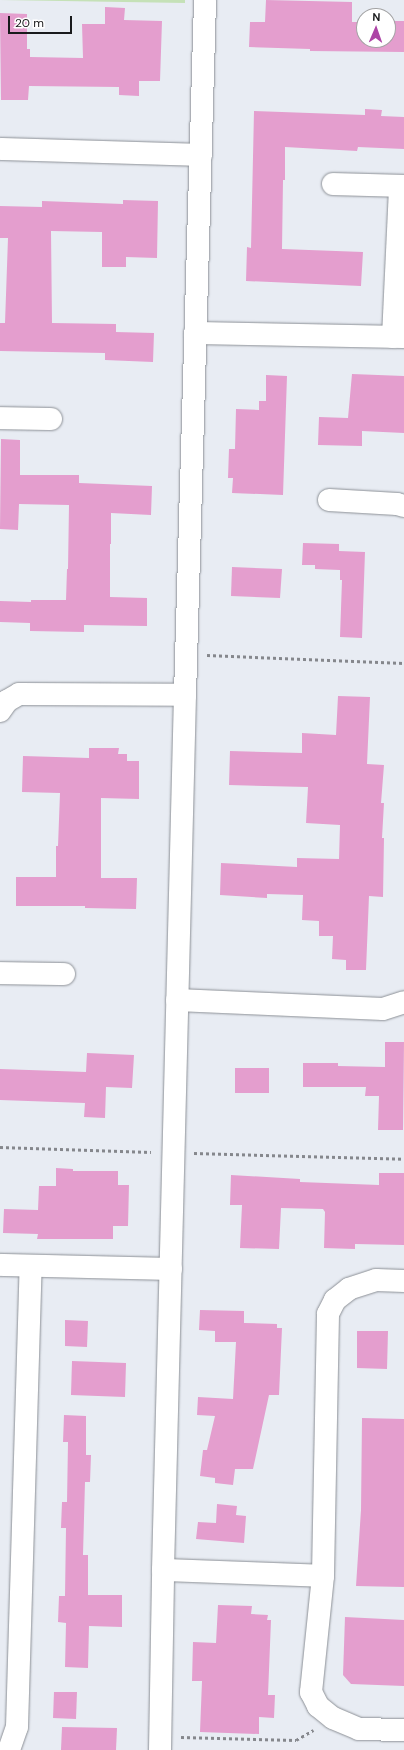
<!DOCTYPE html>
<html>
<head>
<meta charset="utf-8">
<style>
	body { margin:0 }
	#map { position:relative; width:404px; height:1750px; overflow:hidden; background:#e8ecf3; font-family:"DM Sans",sans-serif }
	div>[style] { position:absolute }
	.green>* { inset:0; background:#c5e1b7 }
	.building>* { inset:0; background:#e49ece }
	.path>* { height:2.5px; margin-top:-1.25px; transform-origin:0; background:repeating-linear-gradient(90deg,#85878c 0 3px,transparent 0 6px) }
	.roads { filter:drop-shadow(0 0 1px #8c9096) drop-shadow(0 0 1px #8c9096) }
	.minor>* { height:22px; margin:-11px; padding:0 11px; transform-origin:11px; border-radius:11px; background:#fff }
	span { translate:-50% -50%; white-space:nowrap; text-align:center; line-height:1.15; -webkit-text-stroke:3px #fff; paint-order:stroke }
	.north { position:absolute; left:356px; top:8px; width:40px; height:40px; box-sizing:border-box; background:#fff; border:1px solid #a3a3a4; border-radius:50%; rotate:2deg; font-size:11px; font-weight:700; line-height:16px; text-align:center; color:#191a1c }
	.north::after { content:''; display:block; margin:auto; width:14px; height:18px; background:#ad44a6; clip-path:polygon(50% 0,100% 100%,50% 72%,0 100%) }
	.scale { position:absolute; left:8px; top:16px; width:64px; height:18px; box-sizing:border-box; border:2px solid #191a1c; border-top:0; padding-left:5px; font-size:12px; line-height:14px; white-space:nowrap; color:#191a1c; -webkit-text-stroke:3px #fff; paint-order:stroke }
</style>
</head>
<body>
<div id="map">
	<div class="green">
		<i style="clip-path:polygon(0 0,185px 0,185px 3px)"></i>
	</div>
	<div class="building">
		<i style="clip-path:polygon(266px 0,352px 2px,352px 22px,364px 22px,364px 40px,388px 40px,388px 21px,404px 21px,404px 52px,310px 51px,310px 49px,249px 47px,250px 22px,265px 22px)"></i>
		<i style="clip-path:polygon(105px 7px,125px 8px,124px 20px,162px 21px,160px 81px,139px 81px,139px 96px,119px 95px,119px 87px,29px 86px,28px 100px,1px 100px,0 13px,27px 14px,27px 49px,30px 49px,30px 57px,83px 58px,82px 24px,105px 24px)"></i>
		<i style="clip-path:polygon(365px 109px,382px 110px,381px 116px,404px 117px,404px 149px,358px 147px,357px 151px,285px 147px,285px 180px,283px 180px,282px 249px,363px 252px,361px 286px,246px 281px,247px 247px,251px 248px,254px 111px,365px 115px)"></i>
		<i style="clip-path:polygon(123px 200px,158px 201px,157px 258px,126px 257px,126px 267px,102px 267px,102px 232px,51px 231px,52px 323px,116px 324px,116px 332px,154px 333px,153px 362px,105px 360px,105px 353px,0 351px,0 323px,5px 323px,8px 238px,0 238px,0 206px,42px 207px,42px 201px,123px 204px)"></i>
		<i style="clip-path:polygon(352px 374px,404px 376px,404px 433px,362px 431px,362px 446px,318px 445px,319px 417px,348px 418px)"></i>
		<i style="clip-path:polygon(266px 375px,287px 376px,283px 495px,232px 493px,233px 478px,228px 478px,229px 449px,235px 449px,236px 409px,259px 410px,259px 401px,266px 401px)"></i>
		<i style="clip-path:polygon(1px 439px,20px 440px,20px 475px,79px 475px,79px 483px,152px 486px,151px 515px,111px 513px,111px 544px,110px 544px,110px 597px,147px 598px,147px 626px,84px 625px,84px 632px,30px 631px,30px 623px,0 622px,0 601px,31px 602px,31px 600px,66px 600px,67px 569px,68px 569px,69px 505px,19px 504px,18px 530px,0 529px)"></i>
		<i style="clip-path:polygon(303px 543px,339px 544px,339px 551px,365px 552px,362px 638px,340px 637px,342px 580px,340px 580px,340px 570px,315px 569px,315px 565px,302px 565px)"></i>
		<i style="clip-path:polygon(232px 567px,282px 569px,280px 598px,231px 596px)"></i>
		<i style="clip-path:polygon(338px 696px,370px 697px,367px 764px,384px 765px,381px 803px,384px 803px,382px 838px,384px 838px,383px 897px,369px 896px,366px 970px,346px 970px,346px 960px,332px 959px,333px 936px,319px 936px,319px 921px,302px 920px,303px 895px,267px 894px,267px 898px,220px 895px,221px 863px,297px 867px,297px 858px,339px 859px,340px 825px,306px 823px,308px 787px,229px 785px,230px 751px,302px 753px,302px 733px,336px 735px)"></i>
		<i style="clip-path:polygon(89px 748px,119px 748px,118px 754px,127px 754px,127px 761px,139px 761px,139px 799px,101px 798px,101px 878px,137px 878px,136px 909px,85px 908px,85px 906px,16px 906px,16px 877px,56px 877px,56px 846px,58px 846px,60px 793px,22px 792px,23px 756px,89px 758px)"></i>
		<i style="clip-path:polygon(385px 1042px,404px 1042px,403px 1130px,378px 1130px,379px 1096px,365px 1096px,366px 1087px,303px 1087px,303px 1063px,338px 1063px,338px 1066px,385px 1067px)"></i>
		<i style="clip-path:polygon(87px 1053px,134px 1055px,132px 1088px,106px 1087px,105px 1118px,84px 1117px,85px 1103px,0 1100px,0 1069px,86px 1072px)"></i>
		<i style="clip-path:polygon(235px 1068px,269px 1068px,269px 1093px,235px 1093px)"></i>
		<i style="clip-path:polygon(56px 1168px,73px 1169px,73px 1171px,118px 1171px,118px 1185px,129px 1185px,128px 1226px,113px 1226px,113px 1239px,37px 1239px,38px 1234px,3px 1233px,4px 1209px,38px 1210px,39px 1186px,56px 1186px)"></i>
		<i style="clip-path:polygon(379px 1173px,404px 1173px,404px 1245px,355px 1244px,355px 1249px,324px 1248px,325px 1212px,323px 1209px,281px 1208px,279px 1249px,240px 1248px,242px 1205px,230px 1205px,231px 1175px,300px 1179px,300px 1182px,379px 1185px)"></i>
		<i style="clip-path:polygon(200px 1310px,244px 1311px,244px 1323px,277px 1324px,277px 1328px,282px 1328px,279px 1395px,269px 1395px,253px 1469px,235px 1469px,233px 1485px,215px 1483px,215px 1478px,200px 1476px,203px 1450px,207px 1450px,215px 1416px,197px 1415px,198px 1397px,233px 1399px,236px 1342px,215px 1342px,215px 1331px,199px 1330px)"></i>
		<i style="clip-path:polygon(65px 1320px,88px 1321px,87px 1347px,65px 1346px)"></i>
		<i style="clip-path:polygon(357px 1331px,388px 1331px,387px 1369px,357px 1368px)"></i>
		<i style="clip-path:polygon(72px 1361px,126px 1363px,125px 1397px,71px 1395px)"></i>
		<i style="clip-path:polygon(64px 1415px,86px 1416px,86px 1455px,91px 1455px,90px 1482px,85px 1482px,83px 1555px,88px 1555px,88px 1595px,122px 1595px,122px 1627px,89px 1626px,88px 1668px,65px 1667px,66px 1623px,58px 1622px,59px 1596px,65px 1596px,66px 1528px,61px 1528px,62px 1502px,67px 1502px,68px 1442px,63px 1442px)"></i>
		<i style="clip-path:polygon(362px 1418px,404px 1419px,404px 1587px,356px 1586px,361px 1510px)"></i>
		<i style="clip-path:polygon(217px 1504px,237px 1506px,236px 1515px,246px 1516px,244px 1543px,196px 1539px,198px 1522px,216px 1523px)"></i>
		<i style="clip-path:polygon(218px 1605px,252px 1606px,251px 1614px,268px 1615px,267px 1620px,271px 1620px,268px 1695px,275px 1695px,274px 1718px,259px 1717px,259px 1734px,200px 1732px,202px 1681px,192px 1681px,193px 1642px,216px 1643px)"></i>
		<i style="clip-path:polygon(345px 1617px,404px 1620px,404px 1686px,351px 1684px,343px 1675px)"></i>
		<i style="clip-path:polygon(54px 1692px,77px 1692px,76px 1719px,53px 1718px)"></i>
		<i style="clip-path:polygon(62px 1727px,117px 1728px,116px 1750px,61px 1750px)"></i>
	</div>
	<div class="path">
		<i style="left:207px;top:655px;width:197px;rotate:2.3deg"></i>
		<i style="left:0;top:1147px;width:151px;rotate:1.9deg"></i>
		<i style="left:194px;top:1153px;width:210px;rotate:1.6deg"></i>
		<i style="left:181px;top:1737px;width:115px;rotate:1.5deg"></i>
		<i style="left:296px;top:1740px;width:20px;rotate:-30deg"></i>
	</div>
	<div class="roads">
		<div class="minor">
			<i style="left:0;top:149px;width:201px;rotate:1.7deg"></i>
			<i style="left:333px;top:184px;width:71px;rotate:1.6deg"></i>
			<i style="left:195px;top:333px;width:209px;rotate:1.1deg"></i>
			<i style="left:393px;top:337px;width:151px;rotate:-87.3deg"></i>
			<i style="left:0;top:418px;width:51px;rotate:1.1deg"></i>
			<i style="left:329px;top:500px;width:68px;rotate:3.4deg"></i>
			<i style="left:397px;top:504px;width:7px;rotate:16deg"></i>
			<i style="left:0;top:711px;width:12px;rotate:-55deg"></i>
			<i style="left:7px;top:701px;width:14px;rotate:-30deg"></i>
			<i style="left:19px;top:694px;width:166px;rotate:0.3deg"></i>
			<i style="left:0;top:973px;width:64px;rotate:0.9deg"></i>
			<i style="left:177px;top:1000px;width:206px;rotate:2.5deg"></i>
			<i style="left:383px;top:1009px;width:22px;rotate:-18deg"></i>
			<i style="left:0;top:1265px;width:171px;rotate:1.3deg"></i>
			<i style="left:404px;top:1281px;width:28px;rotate:-178deg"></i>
			<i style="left:376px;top:1280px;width:28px;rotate:162deg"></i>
			<i style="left:349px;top:1289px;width:18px;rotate:142deg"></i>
			<i style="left:335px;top:1300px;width:16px;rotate:117deg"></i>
			<i style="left:328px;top:1314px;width:262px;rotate:91.1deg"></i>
			<i style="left:323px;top:1576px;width:117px;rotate:95.9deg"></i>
			<i style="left:311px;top:1692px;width:16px;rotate:63deg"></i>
			<i style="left:318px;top:1706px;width:19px;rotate:39deg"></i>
			<i style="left:333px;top:1718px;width:28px;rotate:23deg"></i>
			<i style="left:359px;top:1729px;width:45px;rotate:1.3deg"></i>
			<i style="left:163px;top:1570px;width:160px;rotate:2.1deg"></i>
			<i style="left:9px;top:1750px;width:24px;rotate:-71deg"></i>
			<i style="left:17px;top:1727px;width:461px;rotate:-88.3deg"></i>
			<i style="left:160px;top:1750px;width:180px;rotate:-89deg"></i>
			<i style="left:163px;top:1570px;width:875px;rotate:-88.56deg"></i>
			<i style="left:185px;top:695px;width:695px;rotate:-88.35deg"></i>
		</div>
	</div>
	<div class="north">N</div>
	<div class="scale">20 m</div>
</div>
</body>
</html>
